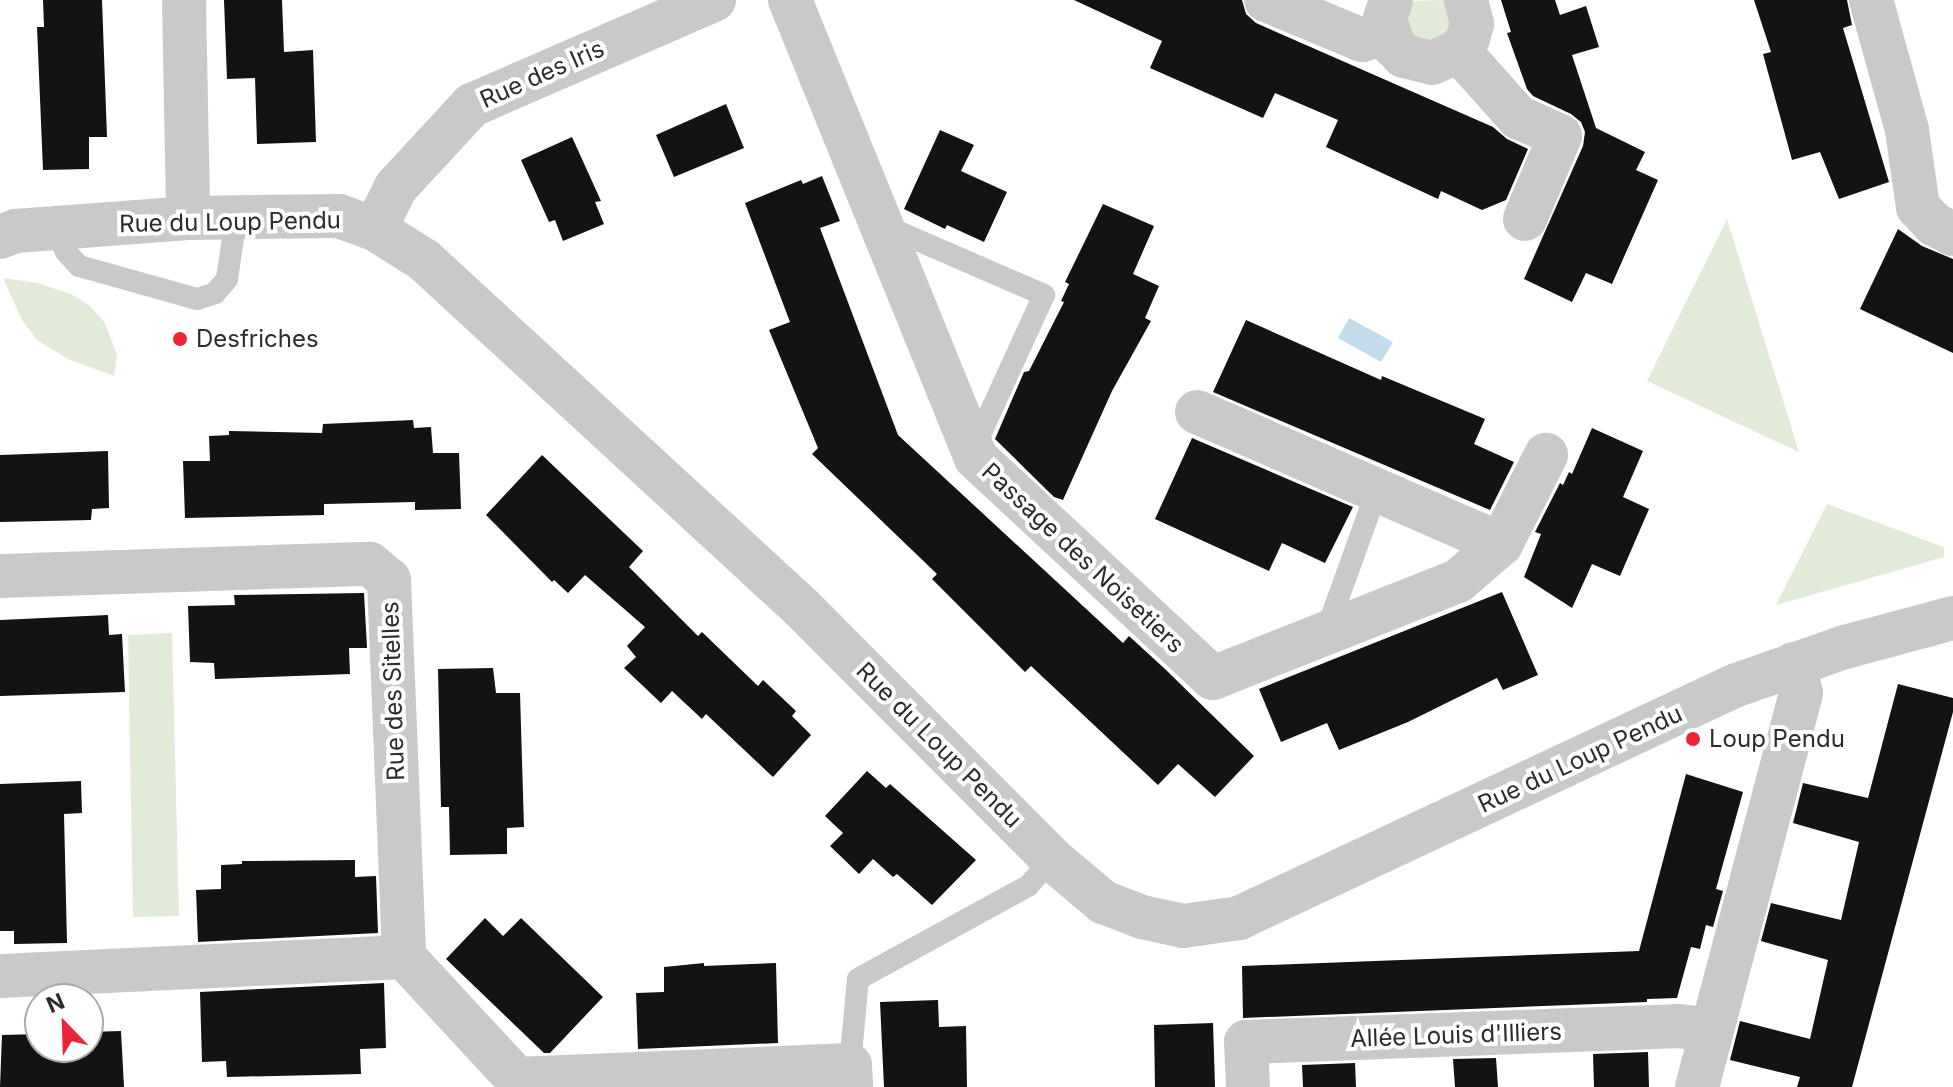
<!DOCTYPE html>
<html>
<head>
<meta charset="utf-8">
<style>
	body { margin:0 }
	#map { position:relative; width:1953px; height:1087px; overflow:hidden; background:#fff; font-family:Inter,sans-serif }
	div>[style] { position:absolute }
	.green>* { inset:0; background:#e2ead8 }
	.water>* { inset:0; background:#c3dcec }
	.building>* { inset:0; background:#131313 }
	.service>* { height:22px; margin:-11px; padding:0 11px; transform-origin:11px; border-radius:11px; background:#c9c9c9 }
	.minor>* { height:44px; margin:-22px; padding:0 22px; transform-origin:22px; border-radius:22px; background:#c9c9c9 }
	.tertiary>* { height:44px; margin:-22px; padding:0 22px; transform-origin:22px; border-radius:22px; background:#c9c9c9 }
	.dots>* { width:22px; height:22px; translate:-50% -50%; box-sizing:border-box; border:4px solid #fff; border-radius:50% }
	span { translate:-50% -50%; white-space:nowrap; text-align:center; line-height:1.15; -webkit-text-stroke:8px #fff; paint-order:stroke }
	.street-label { font-size:24px; color:#2c2c2c }
	.poi-label { font-size:24px; color:#2c2c2c }
	.left { translate:0 -50%; text-align:left }
	.north { position:absolute; left:24px; top:983px; width:80px; height:80px; box-sizing:border-box; background:#fff; border:2px solid #ababab; border-radius:50%; rotate:337deg; font-size:22px; font-weight:700; line-height:32px; text-align:center; color:#2c2c2c }
	.north::after { content:''; display:block; margin:auto; width:28px; height:36px; background:#eb2536; clip-path:polygon(50% 0,100% 100%,50% 72%,0 100%) }
</style>
</head>
<body>
<div id="map">
	<div class="green">
		<i style="clip-path:polygon(1444px 0,1454px 13px,1443px 43px,1410px 41px,1405px 8px,1411px 1px)"></i>
		<i style="clip-path:polygon(1727px 219px,1799px 452px,1647px 381px)"></i>
		<i style="clip-path:polygon(3px 278px,37px 283px,71px 294px,90px 306px,105px 323px,117px 355px,114px 376px,68px 359px,37px 340px,22px 320px)"></i>
		<i style="clip-path:polygon(1827px 504px,1944px 547px,1944px 557px,1776px 605px)"></i>
		<i style="clip-path:polygon(172px 633px,179px 916px,133px 917px,128px 635px)"></i>
	</div>
	<div class="water">
		<i style="clip-path:polygon(1349px 318px,1393px 342px,1381px 362px,1338px 338px)"></i>
	</div>
	<div class="building">
		<i style="clip-path:polygon(43px 0,102px 0,107px 137px,89px 137px,89px 169px,43px 170px,37px 27px,44px 27px)"></i>
		<i style="clip-path:polygon(224px 0,282px 0,284px 52px,313px 50px,316px 142px,257px 144px,255px 78px,227px 79px)"></i>
		<i style="clip-path:polygon(1074px 0,1242px 0,1246px 14px,1256px 23px,1493px 127px,1507px 139px,1528px 149px,1506px 200px,1482px 210px,1441px 191px,1438px 199px,1326px 147px,1338px 120px,1275px 93px,1263px 118px,1150px 68px,1162px 41px)"></i>
		<i style="clip-path:polygon(1501px 0,1555px 0,1560px 15px,1586px 6px,1599px 47px,1572px 55px,1596px 128px,1645px 152px,1636px 170px,1658px 180px,1612px 284px,1586px 273px,1572px 302px,1524px 279px,1583px 146px,1585px 132px,1581px 122px,1571px 114px,1533px 96px,1527px 89px,1507px 33px,1511px 32px)"></i>
		<i style="clip-path:polygon(1754px 0,1847px 0,1852px 25px,1843px 28px,1889px 182px,1839px 199px,1820px 152px,1792px 160px,1763px 54px,1771px 52px)"></i>
		<i style="clip-path:polygon(726px 104px,744px 148px,674px 177px,656px 135px)"></i>
		<i style="clip-path:polygon(940px 130px,974px 145px,961px 171px,1007px 192px,984px 242px,947px 225px,945px 229px,904px 209px)"></i>
		<i style="clip-path:polygon(572px 137px,601px 201px,595px 202px,604px 224px,563px 241px,555px 220px,549px 222px,521px 160px)"></i>
		<i style="clip-path:polygon(822px 176px,840px 221px,820px 228px,898px 435px,1123px 643px,1129px 636px,1165px 669px,1254px 756px,1215px 797px,1178px 764px,1158px 785px,1031px 666px,1025px 672px,932px 579px,937px 574px,812px 454px,818px 448px,769px 330px,790px 322px,745px 203px,801px 180px,803px 184px)"></i>
		<i style="clip-path:polygon(1103px 204px,1154px 226px,1133px 274px,1159px 286px,1145px 318px,1151px 321px,1112px 391px,1063px 500px,1054px 497px,995px 439px,1024px 372px,1029px 371px,1064px 302px,1061px 301px,1069px 284px,1065px 282px)"></i>
		<i style="clip-path:polygon(1898px 229px,1922px 246px,1953px 259px,1953px 353px,1860px 309px)"></i>
		<i style="clip-path:polygon(1246px 320px,1381px 380px,1382px 376px,1485px 419px,1474px 444px,1514px 462px,1490px 510px,1213px 392px)"></i>
		<i style="clip-path:polygon(413px 420px,414px 428px,431px 427px,433px 453px,459px 453px,461px 509px,415px 510px,415px 502px,324px 504px,324px 515px,185px 518px,183px 461px,210px 461px,209px 436px,229px 435px,229px 431px,322px 433px,323px 424px)"></i>
		<i style="clip-path:polygon(1592px 428px,1643px 451px,1623px 497px,1649px 509px,1620px 576px,1592px 564px,1572px 608px,1524px 577px,1541px 534px,1535px 532px,1560px 483px,1563px 485px,1569px 472px,1572px 474px)"></i>
		<i style="clip-path:polygon(1192px 438px,1353px 507px,1325px 563px,1282px 543px,1269px 571px,1155px 519px)"></i>
		<i style="clip-path:polygon(108px 451px,109px 508px,92px 509px,91px 520px,0 522px,0 455px)"></i>
		<i style="clip-path:polygon(542px 455px,643px 551px,629px 567px,698px 636px,702px 632px,758px 686px,763px 680px,796px 711px,792px 716px,811px 735px,773px 777px,706px 714px,702px 719px,672px 691px,661px 703px,624px 668px,636px 657px,627px 646px,645px 627px,585px 575px,568px 593px,554px 580px,552px 582px,486px 515px)"></i>
		<i style="clip-path:polygon(1502px 592px,1538px 675px,1503px 690px,1497px 678px,1408px 722px,1339px 750px,1327px 723px,1281px 742px,1259px 689px)"></i>
		<i style="clip-path:polygon(364px 593px,367px 648px,349px 648px,350px 674px,215px 679px,214px 663px,190px 662px,188px 606px,235px 605px,234px 595px)"></i>
		<i style="clip-path:polygon(108px 615px,109px 635px,122px 634px,125px 692px,0 696px,0 620px)"></i>
		<i style="clip-path:polygon(493px 668px,496px 693px,520px 693px,524px 827px,507px 828px,507px 854px,450px 855px,449px 807px,441px 807px,438px 669px)"></i>
		<i style="clip-path:polygon(1898px 684px,1953px 698px,1953px 712px,1852px 1087px,1797px 1087px,1800px 1077px,1730px 1060px,1740px 1021px,1810px 1039px,1828px 960px,1761px 941px,1771px 903px,1841px 920px,1859px 842px,1793px 823px,1803px 783px,1868px 798px)"></i>
		<i style="clip-path:polygon(867px 771px,886px 788px,890px 784px,976px 860px,932px 905px,897px 874px,893px 877px,873px 859px,859px 874px,830px 846px,843px 833px,825px 816px)"></i>
		<i style="clip-path:polygon(1686px 774px,1743px 792px,1716px 889px,1723px 891px,1713px 927px,1706px 925px,1700px 949px,1691px 947px,1677px 998px,1647px 999px,1647px 1002px,1243px 1018px,1242px 966px,1639px 951px)"></i>
		<i style="clip-path:polygon(81px 781px,82px 813px,64px 814px,67px 943px,14px 944px,14px 931px,0 931px,0 784px)"></i>
		<i style="clip-path:polygon(355px 860px,355px 877px,376px 876px,378px 933px,198px 942px,196px 890px,221px 889px,221px 865px,242px 864px,242px 861px)"></i>
		<i style="clip-path:polygon(485px 918px,503px 936px,521px 918px,603px 997px,550px 1053px,544px 1053px,446px 959px)"></i>
		<i style="clip-path:polygon(704px 963px,704px 966px,776px 963px,778px 1043px,638px 1049px,636px 993px,664px 992px,664px 967px)"></i>
		<i style="clip-path:polygon(384px 983px,386px 1048px,360px 1049px,361px 1074px,227px 1077px,226px 1061px,202px 1062px,200px 992px)"></i>
		<i style="clip-path:polygon(938px 1000px,939px 1027px,966px 1026px,967px 1087px,884px 1087px,880px 1002px)"></i>
		<i style="clip-path:polygon(1213px 1023px,1215px 1087px,1155px 1087px,1154px 1025px)"></i>
		<i style="clip-path:polygon(121px 1031px,124px 1087px,0 1087px,2px 1035px,40px 1034px,40px 1047px,88px 1047px,88px 1032px)"></i>
		<i style="clip-path:polygon(1648px 1052px,1649px 1087px,1594px 1087px,1593px 1054px)"></i>
		<i style="clip-path:polygon(1496px 1058px,1498px 1087px,1455px 1087px,1453px 1059px)"></i>
		<i style="clip-path:polygon(1355px 1063px,1356px 1087px,1303px 1087px,1302px 1065px)"></i>
	</div>
	<div class="service">
		<i style="left:883px;top:225px;width:176px;rotate:23.5deg"></i>
		<i style="left:1044px;top:295px;width:170px;rotate:114.6deg"></i>
		<i style="left:55px;top:228px;width:26px;rotate:65deg"></i>
		<i style="left:66px;top:252px;width:19px;rotate:47deg"></i>
		<i style="left:79px;top:266px;width:123px;rotate:15.6deg"></i>
		<i style="left:197px;top:299px;width:19px;rotate:-18deg"></i>
		<i style="left:215px;top:293px;width:18px;rotate:-49deg"></i>
		<i style="left:227px;top:279px;width:63px;rotate:-81.7deg"></i>
		<i style="left:1326px;top:632px;width:151px;rotate:-70.2deg"></i>
		<i style="left:850px;top:1065px;width:86px;rotate:-84.7deg"></i>
		<i style="left:858px;top:979px;width:194px;rotate:-28.7deg"></i>
		<i style="left:1028px;top:886px;width:36px;rotate:-48deg"></i>
	</div>
	<div class="minor">
		<i style="left:184px;top:0;width:218px;rotate:88.9deg"></i>
		<i style="left:790px;top:0;width:494px;rotate:67.9deg"></i>
		<i style="left:976px;top:458px;width:323px;rotate:42.9deg"></i>
		<i style="left:1213px;top:678px;width:264px;rotate:-21.6deg"></i>
		<i style="left:1458px;top:581px;width:57px;rotate:-40.7deg"></i>
		<i style="left:1501px;top:544px;width:100px;rotate:-63.2deg"></i>
		<i style="left:1266px;top:0;width:104px;rotate:22.6deg"></i>
		<i style="left:1362px;top:40px;width:26px;rotate:-18deg"></i>
		<i style="left:1391px;top:0;width:20px;rotate:108deg"></i>
		<i style="left:1385px;top:19px;width:28px;rotate:72deg"></i>
		<i style="left:1394px;top:46px;width:14px;rotate:45deg"></i>
		<i style="left:1404px;top:56px;width:29px;rotate:14deg"></i>
		<i style="left:1432px;top:63px;width:30px;rotate:-24deg"></i>
		<i style="left:1459px;top:51px;width:16px;rotate:-55deg"></i>
		<i style="left:1468px;top:38px;width:15px;rotate:-74deg"></i>
		<i style="left:1472px;top:24px;width:25px;rotate:-104deg"></i>
		<i style="left:1871px;top:0;width:135px;rotate:74.5deg"></i>
		<i style="left:1907px;top:130px;width:78px;rotate:81.9deg"></i>
		<i style="left:1918px;top:207px;width:23px;rotate:47deg"></i>
		<i style="left:1934px;top:224px;width:21px;rotate:28deg"></i>
		<i style="left:1459px;top:51px;width:89px;rotate:48.2deg"></i>
		<i style="left:1518px;top:117px;width:46px;rotate:24.3deg"></i>
		<i style="left:1560px;top:136px;width:90px;rotate:112.9deg"></i>
		<i style="left:375px;top:229px;width:47px;rotate:-63.4deg"></i>
		<i style="left:396px;top:187px;width:112px;rotate:-47.2deg"></i>
		<i style="left:472px;top:105px;width:264px;rotate:-23.5deg"></i>
		<i style="left:1197px;top:412px;width:331px;rotate:23.5deg"></i>
		<i style="left:0;top:576px;width:370px;rotate:-1.9deg"></i>
		<i style="left:370px;top:564px;width:25px;rotate:40deg"></i>
		<i style="left:389px;top:580px;width:377px;rotate:87.7deg"></i>
		<i style="left:0;top:976px;width:404px;rotate:-2.7deg"></i>
		<i style="left:404px;top:957px;width:166px;rotate:47.2deg"></i>
		<i style="left:517px;top:1079px;width:8px;rotate:90deg"></i>
		<i style="left:517px;top:1079px;width:333px;rotate:-2.4deg"></i>
		<i style="left:850px;top:1065px;width:22px;rotate:87deg"></i>
		<i style="left:1248px;top:1087px;width:45px;rotate:-92.5deg"></i>
		<i style="left:1246px;top:1042px;width:430px;rotate:-2.1deg"></i>
		<i style="left:1676px;top:1026px;width:34px;rotate:5deg"></i>
		<i style="left:1697px;top:1087px;width:407px;rotate:-75.2deg"></i>
		<i style="left:1801px;top:693px;width:30px;rotate:-105deg"></i>
	</div>
	<div class="tertiary">
		<i style="left:0;top:237px;width:17px;rotate:-21deg"></i>
		<i style="left:16px;top:231px;width:172px;rotate:-4.3deg"></i>
		<i style="left:188px;top:218px;width:151px;rotate:-0.8deg"></i>
		<i style="left:339px;top:216px;width:38px;rotate:20deg"></i>
		<i style="left:375px;top:229px;width:58px;rotate:32.3deg"></i>
		<i style="left:424px;top:260px;width:514px;rotate:42.63deg"></i>
		<i style="left:802px;top:608px;width:354px;rotate:45.1deg"></i>
		<i style="left:1052px;top:859px;width:67px;rotate:40.1deg"></i>
		<i style="left:1103px;top:902px;width:42px;rotate:21deg"></i>
		<i style="left:1142px;top:917px;width:42px;rotate:12.4deg"></i>
		<i style="left:1183px;top:926px;width:57px;rotate:-8.1deg"></i>
		<i style="left:1239px;top:918px;width:547px;rotate:-25.11deg"></i>
		<i style="left:1734px;top:686px;width:118px;rotate:-19.4deg"></i>
		<i style="left:1845px;top:647px;width:112px;rotate:-15deg"></i>
	</div>
	<div class="dots">
		<i style="left:180px;top:339px;background:#eb2536"></i>
		<i style="left:1693px;top:739px;background:#eb2536"></i>
	</div>
	<div class="street-label">
		<span style="left:542px;top:74px;rotate:-24deg">Rue des Iris</span>
		<span style="left:230px;top:222px;rotate:-1deg">Rue du Loup Pendu</span>
		<span style="left:1083px;top:558px;rotate:43deg">Passage des Noisetiers</span>
		<span style="left:393px;top:691px;rotate:-92deg">Rue des Sitelles</span>
		<span style="left:939px;top:745px;rotate:45deg">Rue du Loup Pendu</span>
		<span style="left:1580px;top:759px;rotate:-25deg">Rue du Loup Pendu</span>
		<span style="left:1456px;top:1035px;rotate:-2deg">Allée Louis d'Illiers</span>
	</div>
	<div class="poi-label">
		<span class="left" style="left:196px;top:339px">Desfriches</span>
		<span class="left" style="left:1709px;top:739px">Loup Pendu</span>
	</div>
	<div class="north">N</div>
</div>
</body>
</html>
